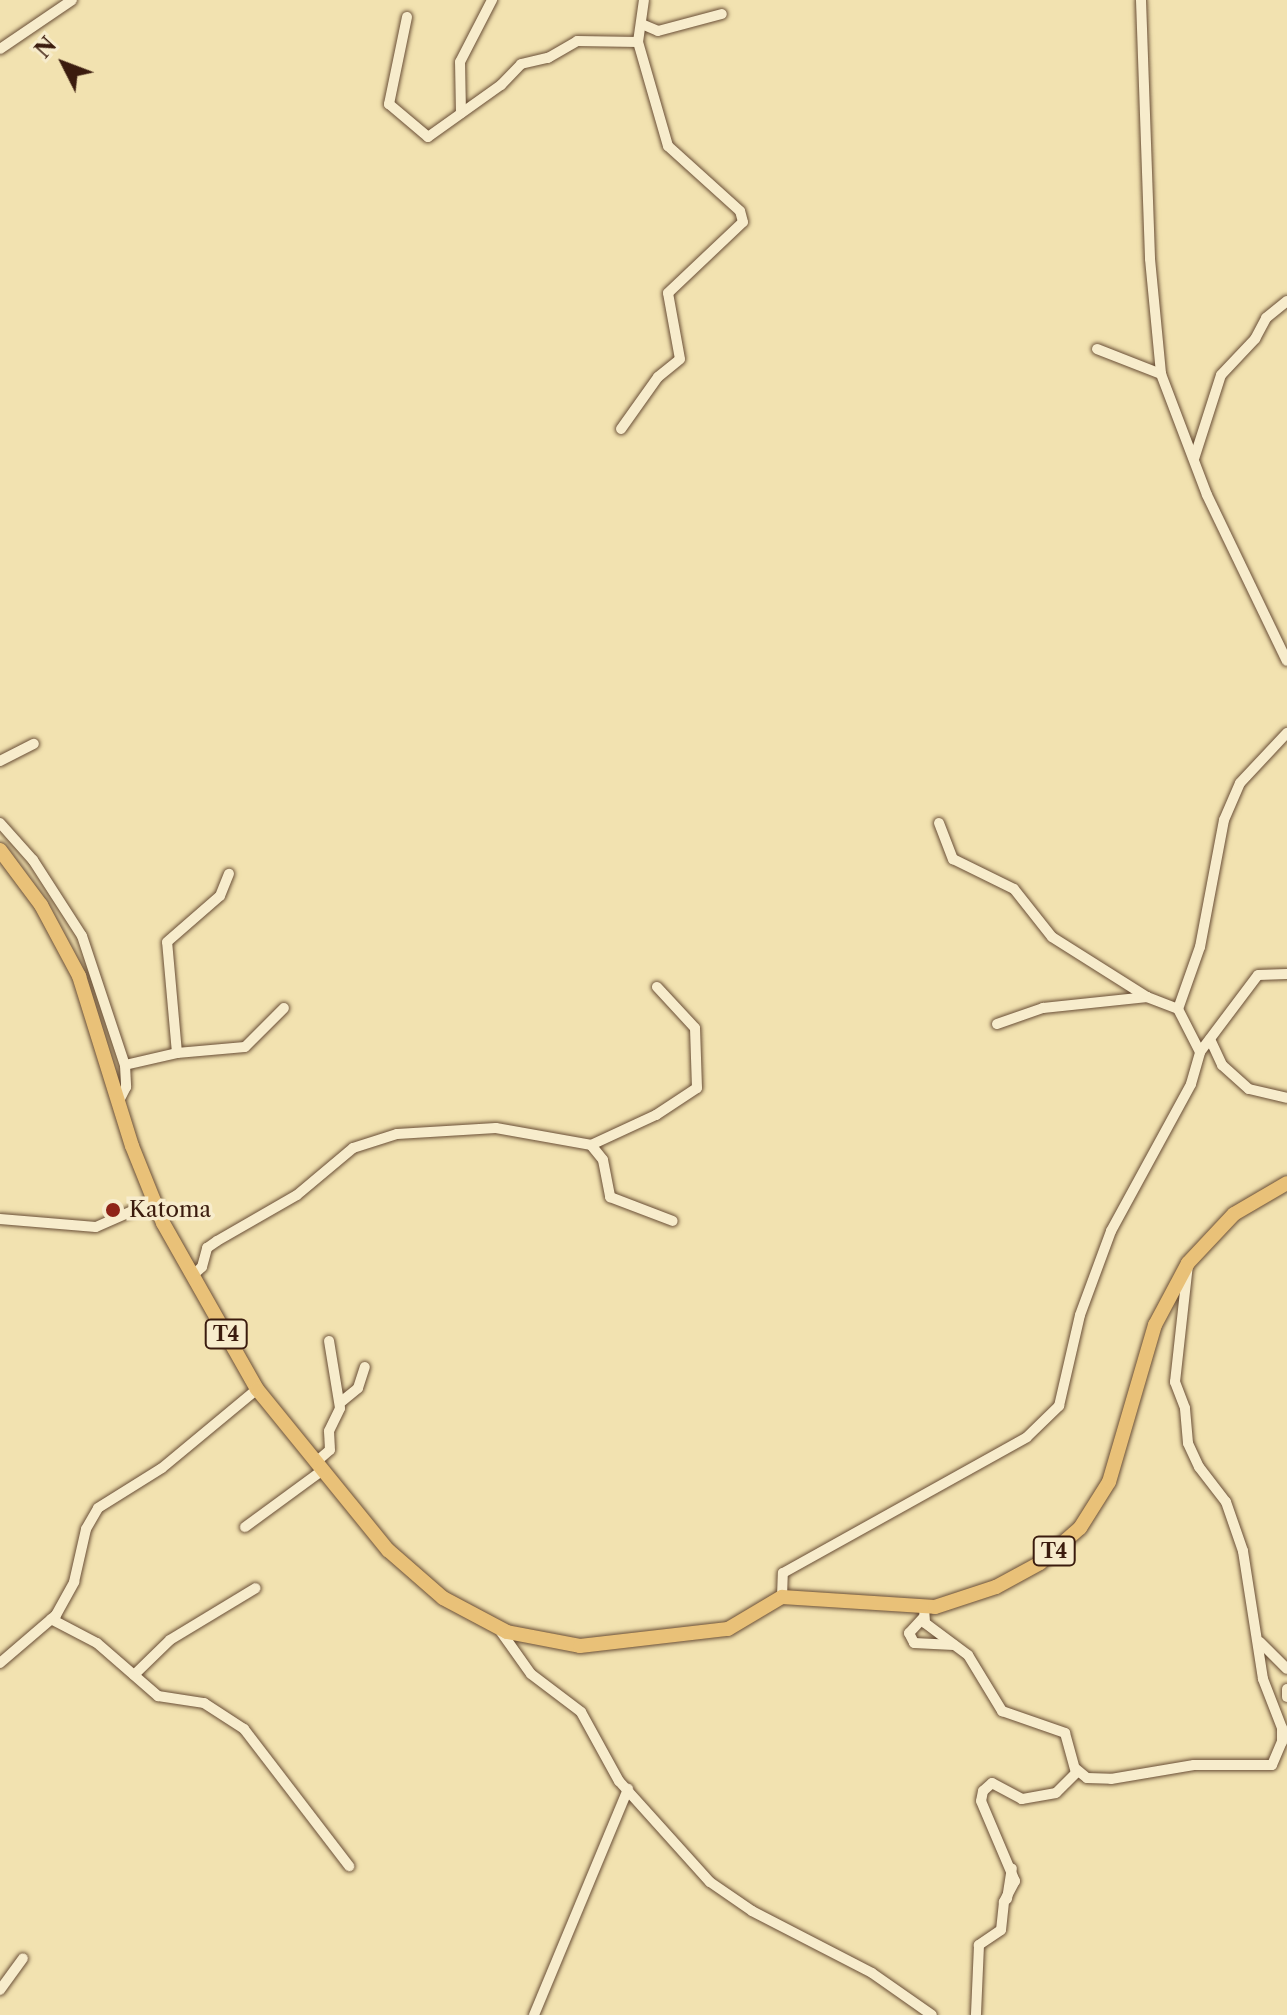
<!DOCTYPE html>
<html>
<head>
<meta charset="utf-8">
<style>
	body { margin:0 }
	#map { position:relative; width:1287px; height:2015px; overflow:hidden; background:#f2e2b0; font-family:"Libre Caslon Text",serif }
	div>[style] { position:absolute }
	.roads { filter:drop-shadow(0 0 2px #694e36) drop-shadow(0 0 2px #694e36) }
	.minor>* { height:10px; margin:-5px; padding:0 5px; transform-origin:5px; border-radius:5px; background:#f7eccc }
	.highway>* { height:14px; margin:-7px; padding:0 7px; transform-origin:7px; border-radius:7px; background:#e9c178 }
	.dots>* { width:22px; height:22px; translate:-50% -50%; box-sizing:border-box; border:4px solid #f7eccc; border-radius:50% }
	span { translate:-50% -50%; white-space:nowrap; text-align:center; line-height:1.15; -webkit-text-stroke:7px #f7eccc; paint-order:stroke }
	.shield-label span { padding:2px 6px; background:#f7eccc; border:2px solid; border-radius:6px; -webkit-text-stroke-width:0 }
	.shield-label { font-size:20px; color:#3b1c0e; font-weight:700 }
	.poi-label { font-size:22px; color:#3b1c0e }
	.left { translate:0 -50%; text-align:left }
	.north { position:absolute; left:24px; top:24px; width:80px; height:80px; -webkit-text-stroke:6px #f7eccc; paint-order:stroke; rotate:312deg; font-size:22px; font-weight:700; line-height:32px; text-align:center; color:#3b1c0e }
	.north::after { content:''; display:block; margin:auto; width:28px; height:36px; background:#3b1c0e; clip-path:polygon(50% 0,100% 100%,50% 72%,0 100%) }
</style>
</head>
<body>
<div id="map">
	<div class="roads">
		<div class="minor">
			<i style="left:1141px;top:0;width:259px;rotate:88deg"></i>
			<i style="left:1150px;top:259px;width:116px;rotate:84.5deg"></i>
			<i style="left:1161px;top:374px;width:129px;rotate:69.2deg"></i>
			<i style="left:1207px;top:495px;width:184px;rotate:64.3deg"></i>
			<i style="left:407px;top:17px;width:89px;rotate:101.7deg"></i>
			<i style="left:389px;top:104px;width:51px;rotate:40.2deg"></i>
			<i style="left:428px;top:137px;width:90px;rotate:-35.5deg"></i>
			<i style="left:501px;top:85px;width:29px;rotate:-46deg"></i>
			<i style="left:521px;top:64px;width:28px;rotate:-13deg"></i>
			<i style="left:548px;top:58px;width:34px;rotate:-30deg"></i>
			<i style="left:577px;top:41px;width:61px;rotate:0.9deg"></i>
			<i style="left:644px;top:25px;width:15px;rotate:23deg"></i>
			<i style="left:658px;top:31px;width:66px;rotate:-14.9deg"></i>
			<i style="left:0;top:49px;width:87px;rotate:-34.2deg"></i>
			<i style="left:461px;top:113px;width:51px;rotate:-91.1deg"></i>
			<i style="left:460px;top:62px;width:70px;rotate:-62.7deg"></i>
			<i style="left:1097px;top:349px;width:69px;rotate:21.3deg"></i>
			<i style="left:621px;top:429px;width:64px;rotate:-54.6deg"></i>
			<i style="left:658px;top:377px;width:28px;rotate:-39deg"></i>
			<i style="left:680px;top:359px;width:67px;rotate:-100.3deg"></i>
			<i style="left:668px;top:293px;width:103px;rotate:-43.4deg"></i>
			<i style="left:743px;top:222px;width:11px;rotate:-105deg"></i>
			<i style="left:740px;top:211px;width:97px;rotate:-137.9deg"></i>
			<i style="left:668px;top:146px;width:108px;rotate:-106.1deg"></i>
			<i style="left:638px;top:42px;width:42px;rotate:-81.9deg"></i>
			<i style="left:1194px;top:459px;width:88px;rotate:-72.2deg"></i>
			<i style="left:1221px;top:375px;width:50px;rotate:-46.6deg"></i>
			<i style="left:1255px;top:339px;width:24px;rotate:-62deg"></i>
			<i style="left:1266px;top:318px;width:27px;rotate:-39deg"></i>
			<i style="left:0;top:761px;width:38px;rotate:-27deg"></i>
			<i style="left:0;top:823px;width:50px;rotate:48.3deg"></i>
			<i style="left:33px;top:860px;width:90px;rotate:57.2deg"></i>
			<i style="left:82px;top:936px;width:136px;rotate:71.6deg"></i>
			<i style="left:125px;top:1065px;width:22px;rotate:87deg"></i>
			<i style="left:126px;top:1087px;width:16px;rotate:117deg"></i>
			<i style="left:939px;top:823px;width:39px;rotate:69deg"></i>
			<i style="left:953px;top:859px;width:68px;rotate:26.2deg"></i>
			<i style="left:1014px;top:889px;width:61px;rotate:51.6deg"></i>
			<i style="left:1052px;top:937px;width:112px;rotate:32.3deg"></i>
			<i style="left:1147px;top:997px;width:33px;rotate:21deg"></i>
			<i style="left:997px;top:1024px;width:49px;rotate:-19.2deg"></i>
			<i style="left:1043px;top:1008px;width:105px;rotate:-6deg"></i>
			<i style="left:1210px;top:1039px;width:29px;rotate:65deg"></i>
			<i style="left:1222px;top:1065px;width:36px;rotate:42deg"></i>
			<i style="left:1249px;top:1089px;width:39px;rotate:13deg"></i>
			<i style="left:1200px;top:1052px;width:48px;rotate:-117.1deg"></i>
			<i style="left:1178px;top:1009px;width:66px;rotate:-70.5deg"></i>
			<i style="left:1200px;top:947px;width:129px;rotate:-79.3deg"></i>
			<i style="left:1224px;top:820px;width:40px;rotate:-66.6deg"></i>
			<i style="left:1240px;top:783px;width:69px;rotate:-46.8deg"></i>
			<i style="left:177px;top:1053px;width:111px;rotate:-95.1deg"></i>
			<i style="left:167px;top:942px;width:70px;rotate:-41deg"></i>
			<i style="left:220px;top:896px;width:24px;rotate:-68deg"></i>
			<i style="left:125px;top:1065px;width:53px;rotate:-13deg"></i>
			<i style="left:177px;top:1053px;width:68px;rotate:-5deg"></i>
			<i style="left:245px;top:1047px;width:55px;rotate:-45deg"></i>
			<i style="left:591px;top:1145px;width:72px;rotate:-24.8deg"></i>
			<i style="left:656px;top:1115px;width:49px;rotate:-33.4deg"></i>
			<i style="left:697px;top:1088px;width:60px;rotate:-91.9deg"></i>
			<i style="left:695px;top:1028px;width:56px;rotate:-132.8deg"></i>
			<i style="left:0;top:1219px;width:96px;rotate:4.8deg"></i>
			<i style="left:96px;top:1227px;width:64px;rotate:-23.8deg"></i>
			<i style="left:193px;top:1275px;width:12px;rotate:-42deg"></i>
			<i style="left:202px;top:1267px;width:20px;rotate:-75deg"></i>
			<i style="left:207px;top:1248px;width:12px;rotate:-35deg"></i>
			<i style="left:217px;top:1241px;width:92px;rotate:-29.9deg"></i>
			<i style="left:297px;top:1195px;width:73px;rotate:-40deg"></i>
			<i style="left:353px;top:1148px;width:46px;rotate:-17.7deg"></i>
			<i style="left:397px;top:1134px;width:99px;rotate:-3.5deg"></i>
			<i style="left:496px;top:1128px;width:97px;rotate:10.1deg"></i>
			<i style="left:591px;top:1145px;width:19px;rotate:51deg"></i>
			<i style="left:603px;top:1160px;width:38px;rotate:79deg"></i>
			<i style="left:610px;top:1197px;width:67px;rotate:20.9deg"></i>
			<i style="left:341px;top:1402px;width:22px;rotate:-39deg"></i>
			<i style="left:358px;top:1388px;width:22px;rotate:-72deg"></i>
			<i style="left:316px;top:1462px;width:18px;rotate:-41deg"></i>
			<i style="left:330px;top:1450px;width:19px;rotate:-93deg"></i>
			<i style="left:329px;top:1431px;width:25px;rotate:-64deg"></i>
			<i style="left:340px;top:1408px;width:68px;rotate:-99.3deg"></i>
			<i style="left:245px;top:1527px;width:97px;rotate:-36.2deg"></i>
			<i style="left:782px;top:1597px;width:24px;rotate:-88deg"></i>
			<i style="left:783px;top:1573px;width:279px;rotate:-29.1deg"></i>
			<i style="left:1027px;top:1437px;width:45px;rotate:-44.1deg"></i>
			<i style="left:1059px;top:1406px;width:93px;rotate:-77deg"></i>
			<i style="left:1080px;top:1315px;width:90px;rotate:-69.7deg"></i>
			<i style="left:1111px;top:1231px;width:167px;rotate:-61.4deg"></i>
			<i style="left:1191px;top:1084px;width:33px;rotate:-74deg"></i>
			<i style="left:1200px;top:1052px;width:96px;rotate:-53deg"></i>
			<i style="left:1258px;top:975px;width:29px;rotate:-2deg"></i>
			<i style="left:924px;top:1608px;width:15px;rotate:86deg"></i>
			<i style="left:925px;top:1623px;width:54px;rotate:36.7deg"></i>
			<i style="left:968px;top:1655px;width:66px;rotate:58.7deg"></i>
			<i style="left:1002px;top:1711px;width:67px;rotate:19.2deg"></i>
			<i style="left:1065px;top:1733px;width:41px;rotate:74.6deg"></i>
			<i style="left:1076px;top:1773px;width:28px;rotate:135deg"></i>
			<i style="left:1056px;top:1793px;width:35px;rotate:170deg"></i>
			<i style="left:1022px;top:1799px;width:34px;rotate:-152deg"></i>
			<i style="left:992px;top:1783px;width:12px;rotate:138deg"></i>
			<i style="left:983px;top:1791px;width:10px;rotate:101deg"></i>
			<i style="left:981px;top:1801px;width:87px;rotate:67deg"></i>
			<i style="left:1015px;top:1881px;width:24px;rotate:118deg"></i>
			<i style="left:1004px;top:1902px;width:28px;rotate:96deg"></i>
			<i style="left:1001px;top:1930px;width:27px;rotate:146deg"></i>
			<i style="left:979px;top:1945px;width:70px;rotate:92.5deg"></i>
			<i style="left:924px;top:1617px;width:22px;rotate:133deg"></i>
			<i style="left:909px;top:1633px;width:11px;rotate:63deg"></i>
			<i style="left:914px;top:1643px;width:40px;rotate:2.9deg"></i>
			<i style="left:51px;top:1619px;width:52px;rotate:27.6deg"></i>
			<i style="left:97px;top:1643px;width:81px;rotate:41deg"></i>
			<i style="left:158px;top:1696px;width:47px;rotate:8.7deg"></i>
			<i style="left:204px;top:1703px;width:48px;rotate:33deg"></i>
			<i style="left:244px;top:1729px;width:173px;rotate:52.5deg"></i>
			<i style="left:499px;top:1629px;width:55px;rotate:54.6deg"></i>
			<i style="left:531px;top:1674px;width:63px;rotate:37.2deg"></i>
			<i style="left:581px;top:1712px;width:79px;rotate:61.2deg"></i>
			<i style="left:619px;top:1781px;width:136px;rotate:48deg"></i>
			<i style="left:710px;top:1882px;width:51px;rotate:34.6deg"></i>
			<i style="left:752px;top:1911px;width:135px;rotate:27.3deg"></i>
			<i style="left:872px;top:1973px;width:73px;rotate:35deg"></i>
			<i style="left:1260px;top:1642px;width:38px;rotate:45deg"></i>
			<i style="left:0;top:1663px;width:74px;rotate:-40.6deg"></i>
			<i style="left:56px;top:1615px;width:38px;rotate:-61deg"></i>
			<i style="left:74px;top:1582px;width:54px;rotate:-77.2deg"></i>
			<i style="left:86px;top:1529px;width:24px;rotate:-60deg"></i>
			<i style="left:98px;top:1508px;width:75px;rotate:-32deg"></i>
			<i style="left:162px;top:1468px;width:124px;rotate:-39.7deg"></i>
			<i style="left:134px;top:1675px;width:50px;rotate:-44.2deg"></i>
			<i style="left:170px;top:1640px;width:100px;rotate:-31.2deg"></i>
			<i style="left:1287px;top:1689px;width:8px;rotate:90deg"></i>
			<i style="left:1076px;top:1769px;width:14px;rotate:39deg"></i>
			<i style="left:1087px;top:1778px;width:24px;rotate:2deg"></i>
			<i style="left:1111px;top:1779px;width:84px;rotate:-9.6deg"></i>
			<i style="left:1194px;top:1765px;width:78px"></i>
			<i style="left:1272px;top:1765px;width:25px;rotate:-67deg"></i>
			<i style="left:1282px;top:1742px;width:14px;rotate:-90deg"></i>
			<i style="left:1282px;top:1728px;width:53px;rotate:-111.2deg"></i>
			<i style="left:1263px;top:1679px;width:130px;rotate:-98.9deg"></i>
			<i style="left:1243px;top:1551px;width:52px;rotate:-109.1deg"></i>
			<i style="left:1226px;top:1502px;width:44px;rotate:-127.6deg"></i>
			<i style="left:1199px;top:1467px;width:26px;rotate:-115deg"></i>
			<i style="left:1188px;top:1443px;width:35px;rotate:-95deg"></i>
			<i style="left:1185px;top:1408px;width:28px;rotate:-111deg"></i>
			<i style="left:1175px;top:1382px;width:118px;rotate:-83.7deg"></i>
			<i style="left:1007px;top:1899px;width:31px;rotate:-81deg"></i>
			<i style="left:0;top:1990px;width:39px;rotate:-54deg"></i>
			<i style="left:534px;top:2015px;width:245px;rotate:-67.4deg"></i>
		</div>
		<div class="highway">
			<i style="left:0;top:850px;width:69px;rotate:53.3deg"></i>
			<i style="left:41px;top:905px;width:81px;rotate:61.8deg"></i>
			<i style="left:79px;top:976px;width:178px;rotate:72.7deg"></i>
			<i style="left:132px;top:1146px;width:83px;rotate:68.1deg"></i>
			<i style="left:163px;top:1223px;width:191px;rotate:60.5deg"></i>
			<i style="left:257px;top:1389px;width:208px;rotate:50.9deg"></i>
			<i style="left:388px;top:1550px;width:73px;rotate:41.1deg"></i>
			<i style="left:443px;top:1598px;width:72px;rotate:28deg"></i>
			<i style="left:507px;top:1632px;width:74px;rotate:10.9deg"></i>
			<i style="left:580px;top:1646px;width:149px;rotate:-6.6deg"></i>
			<i style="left:728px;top:1629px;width:63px;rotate:-30.7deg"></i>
			<i style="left:782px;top:1597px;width:153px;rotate:3.7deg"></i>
			<i style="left:935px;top:1607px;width:64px;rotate:-18.2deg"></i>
			<i style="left:996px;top:1587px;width:50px;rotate:-28.6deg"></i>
			<i style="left:1040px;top:1563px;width:53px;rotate:-41.2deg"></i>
			<i style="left:1080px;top:1528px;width:54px;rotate:-57.8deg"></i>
			<i style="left:1109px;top:1482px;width:164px;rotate:-73.7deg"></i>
			<i style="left:1155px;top:1325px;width:70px;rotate:-62deg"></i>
			<i style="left:1188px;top:1263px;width:67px;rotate:-46.8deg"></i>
			<i style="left:1234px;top:1214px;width:61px;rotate:-30.3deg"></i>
		</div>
	</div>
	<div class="dots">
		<i style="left:113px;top:1210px;background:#8f2418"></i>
	</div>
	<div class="shield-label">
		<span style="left:226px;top:1334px">T4</span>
		<span style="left:1054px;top:1551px">T4</span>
	</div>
	<div class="poi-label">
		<span class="left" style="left:129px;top:1210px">Katoma</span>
	</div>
	<div class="north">N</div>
</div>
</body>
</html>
